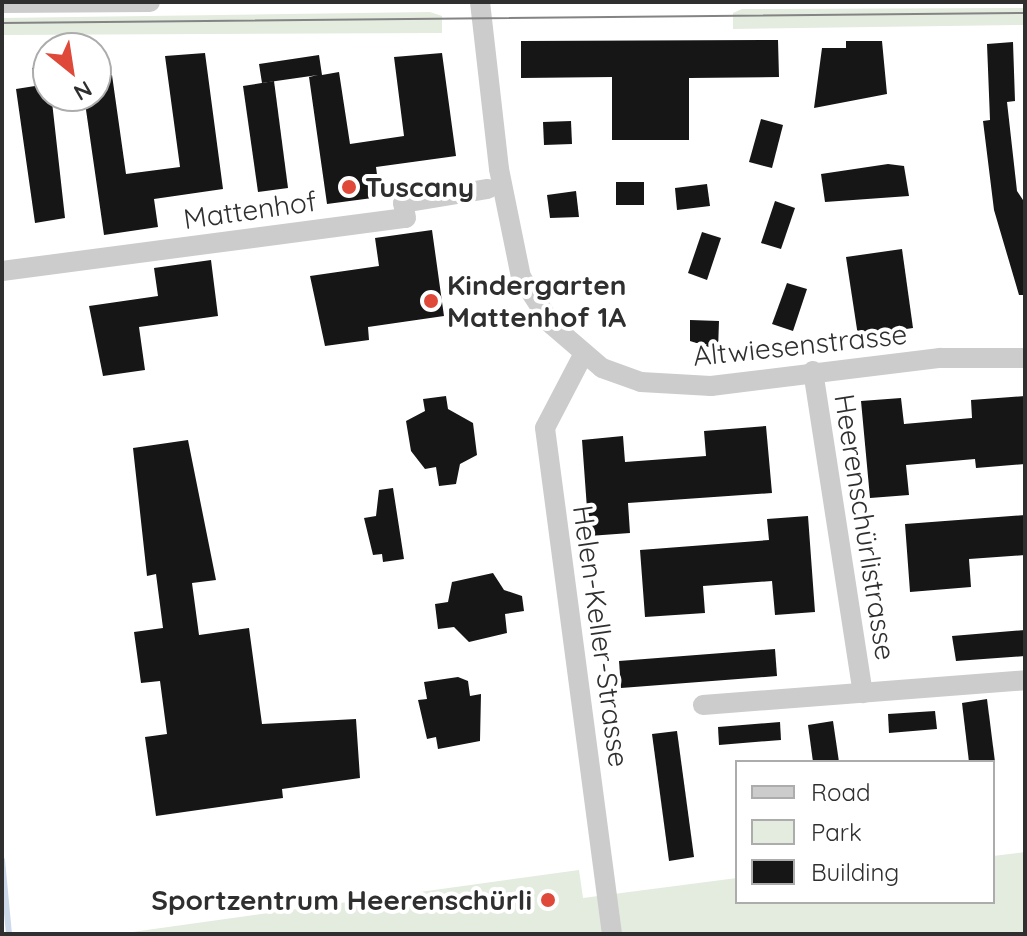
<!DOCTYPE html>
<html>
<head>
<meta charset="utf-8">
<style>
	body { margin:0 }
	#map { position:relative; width:1027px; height:936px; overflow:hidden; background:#fff; font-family:Quicksand,sans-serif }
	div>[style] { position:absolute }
	.green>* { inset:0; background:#e3ecde }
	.stream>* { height:6px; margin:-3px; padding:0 3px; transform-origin:3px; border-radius:3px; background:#cbd9eb }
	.building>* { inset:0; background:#161616 }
	.minor>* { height:20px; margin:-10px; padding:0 10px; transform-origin:10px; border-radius:10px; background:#ccc }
	.tram>* { height:2px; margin:-1px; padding:0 1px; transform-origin:1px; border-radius:1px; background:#848484 }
	.dots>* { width:22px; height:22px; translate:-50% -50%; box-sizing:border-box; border:4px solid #fff; border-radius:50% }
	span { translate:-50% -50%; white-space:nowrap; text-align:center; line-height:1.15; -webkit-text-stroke:8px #fff; paint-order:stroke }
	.poi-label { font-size:28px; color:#2f2f2f; font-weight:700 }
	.left { translate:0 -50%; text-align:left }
	.right { translate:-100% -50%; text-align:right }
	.street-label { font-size:28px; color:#2f2f2f }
	.frame { position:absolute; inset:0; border:4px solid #2f2f2f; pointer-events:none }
	.legend { position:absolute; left:735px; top:760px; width:260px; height:144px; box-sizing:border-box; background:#fff; border:2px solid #acacac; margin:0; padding:10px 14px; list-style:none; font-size:24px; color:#2f2f2f }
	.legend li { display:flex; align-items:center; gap:16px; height:40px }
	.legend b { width:40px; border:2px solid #acacac }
	.north { position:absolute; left:32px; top:32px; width:80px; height:80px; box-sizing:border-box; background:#fff; border:2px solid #acacac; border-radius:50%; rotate:150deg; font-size:22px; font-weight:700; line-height:32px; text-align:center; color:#2f2f2f }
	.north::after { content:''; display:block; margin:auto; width:28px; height:36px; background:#de493a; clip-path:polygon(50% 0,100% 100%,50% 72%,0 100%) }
</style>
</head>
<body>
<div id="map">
	<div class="green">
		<i style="clip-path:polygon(1025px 8px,1025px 25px,733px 29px,733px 13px,742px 9px)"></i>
		<i style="clip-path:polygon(430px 12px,442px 16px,442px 33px,2px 35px,2px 18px)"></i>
		<i style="clip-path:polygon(1025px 852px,1025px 934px,118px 934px,579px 870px,583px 898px,737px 878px,737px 902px,993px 902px,993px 856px)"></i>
	</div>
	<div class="stream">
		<i style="left:2px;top:860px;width:74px;rotate:84.6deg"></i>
	</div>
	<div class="building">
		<i style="clip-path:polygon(778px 40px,779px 77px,689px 78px,689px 140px,612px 140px,612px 77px,521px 78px,521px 41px)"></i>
		<i style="clip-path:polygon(846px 41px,882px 41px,887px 94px,814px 108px,822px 48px,846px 48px)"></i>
		<i style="clip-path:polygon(1013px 42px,1015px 101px,1007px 102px,1017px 191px,1025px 203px,1025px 295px,1019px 295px,994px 210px,983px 121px,990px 120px,987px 44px)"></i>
		<i style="clip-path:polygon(205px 53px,223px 189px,154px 199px,158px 227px,104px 235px,84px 96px,96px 96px,96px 78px,112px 75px,126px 174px,180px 167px,165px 56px)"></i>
		<i style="clip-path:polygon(442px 53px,456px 156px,376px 167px,380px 197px,327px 204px,309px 77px,318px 75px,262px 83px,259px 64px,319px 55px,322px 75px,339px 72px,350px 144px,404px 136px,394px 57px)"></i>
		<i style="clip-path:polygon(48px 66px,65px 218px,35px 223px,16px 89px,35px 86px,32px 68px)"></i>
		<i style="clip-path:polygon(274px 81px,288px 188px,258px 192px,243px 86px)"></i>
		<i style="clip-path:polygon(761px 119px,783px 125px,772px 168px,749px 162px)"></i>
		<i style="clip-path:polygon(571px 121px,572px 144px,544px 145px,543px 122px)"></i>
		<i style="clip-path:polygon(888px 164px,904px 166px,909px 196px,825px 202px,821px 174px)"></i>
		<i style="clip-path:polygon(616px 182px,644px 182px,644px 205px,616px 205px)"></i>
		<i style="clip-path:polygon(707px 184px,710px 206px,677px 210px,675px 188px)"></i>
		<i style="clip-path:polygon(576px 191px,579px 217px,550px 218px,547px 195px)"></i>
		<i style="clip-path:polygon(775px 201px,795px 208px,781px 249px,761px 243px)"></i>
		<i style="clip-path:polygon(432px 230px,444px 316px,368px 327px,369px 340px,325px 346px,310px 276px,379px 266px,375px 238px)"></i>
		<i style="clip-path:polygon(702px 232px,721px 238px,707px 280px,688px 273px)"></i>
		<i style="clip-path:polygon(902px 249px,913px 328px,858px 336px,846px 257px)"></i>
		<i style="clip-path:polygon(211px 260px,218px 316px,139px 327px,145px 370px,103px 376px,89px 306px,158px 296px,154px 268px)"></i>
		<i style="clip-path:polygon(787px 283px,807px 289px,793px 331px,772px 324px)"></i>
		<i style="clip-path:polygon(690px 320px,719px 321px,718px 350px,690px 341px)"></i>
		<i style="clip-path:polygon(446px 396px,448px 409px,473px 423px,477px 455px,460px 464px,456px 484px,439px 486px,436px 467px,425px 469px,411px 451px,406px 421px,425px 411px,423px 399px)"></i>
		<i style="clip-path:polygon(1025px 396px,1025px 464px,976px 468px,975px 459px,906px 465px,909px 495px,870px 498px,861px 401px,901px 398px,904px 424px,972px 418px,971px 400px)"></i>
		<i style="clip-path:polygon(766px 426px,772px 493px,628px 503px,630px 533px,589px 536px,582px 440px,623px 436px,625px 462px,706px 456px,704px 431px)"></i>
		<i style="clip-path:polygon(188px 440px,216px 580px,192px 583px,199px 635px,249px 628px,262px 724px,356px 719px,360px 778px,282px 789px,283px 798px,156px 816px,145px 737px,167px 734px,160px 681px,141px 683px,134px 632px,163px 628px,156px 574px,147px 576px,133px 448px)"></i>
		<i style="clip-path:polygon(393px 488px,404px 559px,383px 562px,382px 554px,373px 555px,364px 518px,376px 516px,379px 490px)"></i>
		<i style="clip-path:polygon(1025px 515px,1025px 555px,969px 559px,971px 587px,910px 592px,905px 524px)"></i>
		<i style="clip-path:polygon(808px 516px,815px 612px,775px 615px,772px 581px,703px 586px,705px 613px,645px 617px,640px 550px,769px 540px,767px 519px)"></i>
		<i style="clip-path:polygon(493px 573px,504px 590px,522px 596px,524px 611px,505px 614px,507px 633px,469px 642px,454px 627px,438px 629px,435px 604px,448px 602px,452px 582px)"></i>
		<i style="clip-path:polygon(1025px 630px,1025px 656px,956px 661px,952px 636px)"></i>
		<i style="clip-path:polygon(775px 649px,777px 676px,621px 688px,619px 661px)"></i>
		<i style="clip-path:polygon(458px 677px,468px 681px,470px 696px,481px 694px,480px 741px,438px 749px,436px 737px,427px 739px,418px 700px,427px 699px,424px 682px)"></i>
		<i style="clip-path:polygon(987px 699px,995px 762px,969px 762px,962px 703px)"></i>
		<i style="clip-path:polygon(935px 711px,937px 729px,889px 733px,888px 714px)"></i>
		<i style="clip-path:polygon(833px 721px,839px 762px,813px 762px,808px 725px)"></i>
		<i style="clip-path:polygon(780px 722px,781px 740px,719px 745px,718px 727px)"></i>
		<i style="clip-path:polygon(677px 731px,694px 857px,669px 861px,652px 734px)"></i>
	</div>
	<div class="minor">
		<i style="left:480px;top:2px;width:168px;rotate:83.5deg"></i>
		<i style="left:499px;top:169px;width:110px;rotate:78.5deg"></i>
		<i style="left:521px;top:277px;width:57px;rotate:57.1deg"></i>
		<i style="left:552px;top:325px;width:66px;rotate:40.7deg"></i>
		<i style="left:602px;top:368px;width:41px;rotate:19.7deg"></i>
		<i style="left:641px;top:382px;width:70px;rotate:3.3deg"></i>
		<i style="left:711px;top:386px;width:231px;rotate:-7deg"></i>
		<i style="left:940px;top:358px;width:85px"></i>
		<i style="left:2px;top:3px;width:148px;rotate:-0.4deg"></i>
		<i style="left:2px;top:271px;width:407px;rotate:-7.5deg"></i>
		<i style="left:406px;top:218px;width:15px;rotate:-101deg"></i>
		<i style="left:403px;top:203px;width:86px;rotate:-9.4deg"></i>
		<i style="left:583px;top:355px;width:82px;rotate:117.5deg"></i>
		<i style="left:545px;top:428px;width:510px;rotate:82.46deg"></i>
		<i style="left:813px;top:371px;width:326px;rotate:81.2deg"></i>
		<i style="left:703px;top:705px;width:323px;rotate:-4.4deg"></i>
	</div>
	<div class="tram">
		<i style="left:2px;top:23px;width:1023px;rotate:-0.56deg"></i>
	</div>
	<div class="dots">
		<i style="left:349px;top:187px;background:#de493a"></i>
		<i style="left:431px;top:301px;background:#de493a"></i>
		<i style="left:548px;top:900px;background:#de493a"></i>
	</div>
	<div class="poi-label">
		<span class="left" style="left:365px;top:187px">Tuscany</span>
		<span class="left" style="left:447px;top:301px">Kindergarten<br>Mattenhof 1A</span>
		<span class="right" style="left:532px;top:900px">Sportzentrum Heerenschürli</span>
	</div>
	<div class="street-label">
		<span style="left:250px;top:210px;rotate:-8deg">Mattenhof</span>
		<span style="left:800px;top:345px;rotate:-6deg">Altwiesenstrasse</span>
		<span style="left:865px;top:527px;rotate:81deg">Heerenschürlistrasse</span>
		<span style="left:601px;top:636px;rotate:82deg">Helen-Keller-Strasse</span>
	</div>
	<div class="frame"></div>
	<ul class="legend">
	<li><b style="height:10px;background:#ccc"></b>Road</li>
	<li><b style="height:22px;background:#e3ecde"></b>Park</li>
	<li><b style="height:22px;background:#161616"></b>Building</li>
	</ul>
	<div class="north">N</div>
</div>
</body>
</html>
